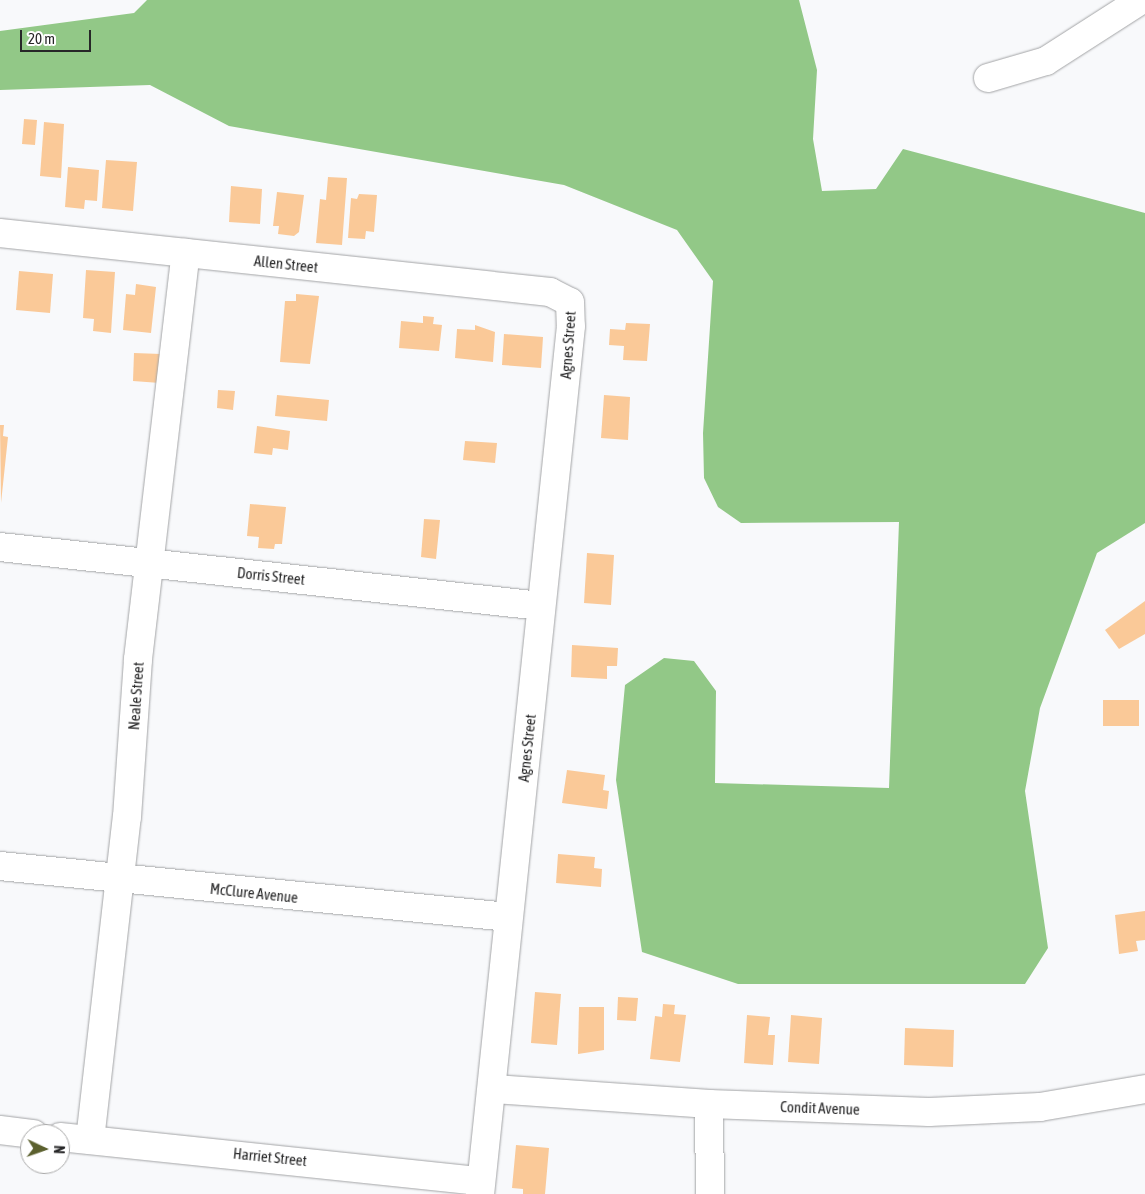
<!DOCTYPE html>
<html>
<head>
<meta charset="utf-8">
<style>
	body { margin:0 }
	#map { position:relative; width:1145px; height:1194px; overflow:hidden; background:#f8f9fb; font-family:"Asap Condensed",sans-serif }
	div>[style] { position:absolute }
	.forest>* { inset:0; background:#92c887 }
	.building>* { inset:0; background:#fac998 }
	.roads { filter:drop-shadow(0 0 1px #a3a4a6) drop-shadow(0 0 1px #a3a4a6) }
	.minor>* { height:28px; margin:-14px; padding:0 14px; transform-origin:14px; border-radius:14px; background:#fff }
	span { translate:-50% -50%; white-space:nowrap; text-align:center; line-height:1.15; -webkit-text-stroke:4.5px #fff; paint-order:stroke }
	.street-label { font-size:15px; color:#272728 }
	.north { position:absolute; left:20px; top:1124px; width:50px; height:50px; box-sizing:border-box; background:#fff; border:1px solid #a9a9a9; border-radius:50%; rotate:93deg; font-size:14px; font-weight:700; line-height:20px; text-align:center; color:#272728 }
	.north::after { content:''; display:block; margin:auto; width:18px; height:22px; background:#5b602e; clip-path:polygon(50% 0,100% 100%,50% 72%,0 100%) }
	.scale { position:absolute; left:20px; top:30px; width:71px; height:22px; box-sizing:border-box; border:2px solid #272728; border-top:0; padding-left:6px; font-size:15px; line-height:18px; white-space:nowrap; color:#272728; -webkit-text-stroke:4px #fff; paint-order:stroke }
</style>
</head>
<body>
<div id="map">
	<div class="forest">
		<i style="clip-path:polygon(147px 0,799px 0,817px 70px,813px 139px,822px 191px,876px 189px,903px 149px,1145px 213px,1145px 523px,1097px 553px,1040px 708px,1025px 791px,1048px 948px,1025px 984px,738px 984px,642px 952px,616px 780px,625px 685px,664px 658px,694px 661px,716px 691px,715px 783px,889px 788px,899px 522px,741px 523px,718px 507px,704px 478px,703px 433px,713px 281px,677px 230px,564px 185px,229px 126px,150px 85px,0 90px,0 31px,134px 13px)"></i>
	</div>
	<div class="building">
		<i style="clip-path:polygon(24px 119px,37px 120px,35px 145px,22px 144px)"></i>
		<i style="clip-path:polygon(44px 122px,64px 124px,61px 178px,40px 176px)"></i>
		<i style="clip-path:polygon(106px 160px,137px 162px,133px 211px,102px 208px)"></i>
		<i style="clip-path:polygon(68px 167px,99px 170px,97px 201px,85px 200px,84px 209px,65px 207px)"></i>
		<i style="clip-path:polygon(328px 177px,347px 178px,342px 245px,316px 243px,320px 199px,326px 200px)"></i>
		<i style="clip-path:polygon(231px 186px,262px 189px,260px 224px,229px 222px)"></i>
		<i style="clip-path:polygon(277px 192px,304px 195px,299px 232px,294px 236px,278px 234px,279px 226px,273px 226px)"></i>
		<i style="clip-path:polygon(359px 194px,377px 195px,374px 232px,366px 231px,365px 239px,348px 238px,351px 198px,357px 199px)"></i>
		<i style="clip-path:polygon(86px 270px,115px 272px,111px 333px,93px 331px,94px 319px,83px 318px)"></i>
		<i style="clip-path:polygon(19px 271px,53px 274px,50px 313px,16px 310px)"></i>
		<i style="clip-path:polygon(136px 284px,156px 287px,151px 333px,123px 330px,126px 294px,135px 295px)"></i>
		<i style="clip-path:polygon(296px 294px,319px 296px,310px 364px,280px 362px,285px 301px,296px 301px)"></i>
		<i style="clip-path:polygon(423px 316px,434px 317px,433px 324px,442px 325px,439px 351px,399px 348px,401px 321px,423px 323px)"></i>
		<i style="clip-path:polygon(626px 323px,650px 324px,647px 361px,623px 360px,624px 346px,609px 345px,610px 329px,625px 330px)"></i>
		<i style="clip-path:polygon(475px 325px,495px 332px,493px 362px,455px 358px,457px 329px,475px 330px)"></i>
		<i style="clip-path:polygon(504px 334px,543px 337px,541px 368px,502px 365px)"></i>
		<i style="clip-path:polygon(134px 353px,161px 354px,160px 383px,133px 381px)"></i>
		<i style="clip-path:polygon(218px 390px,235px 391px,233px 410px,217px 408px)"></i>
		<i style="clip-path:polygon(277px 395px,329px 400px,327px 421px,275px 416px)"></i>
		<i style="clip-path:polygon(604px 395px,630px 397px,628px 440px,601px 438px)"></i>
		<i style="clip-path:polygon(0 425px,4px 425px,3px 436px,8px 437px,1px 503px)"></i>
		<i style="clip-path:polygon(257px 426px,290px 431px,288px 450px,273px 448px,272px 455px,254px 453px)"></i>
		<i style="clip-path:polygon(465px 441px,497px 443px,495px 463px,463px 460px)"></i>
		<i style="clip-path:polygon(250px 504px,286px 507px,282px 544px,275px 544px,274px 549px,258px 548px,259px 537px,247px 536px)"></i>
		<i style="clip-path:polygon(424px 519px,440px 520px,436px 559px,421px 557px)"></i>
		<i style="clip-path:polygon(587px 553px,614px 555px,611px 605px,584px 603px)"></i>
		<i style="clip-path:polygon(1145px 601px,1145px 634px,1119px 649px,1105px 630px)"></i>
		<i style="clip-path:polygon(572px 645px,618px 648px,617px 666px,607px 666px,607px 679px,571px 677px)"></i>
		<i style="clip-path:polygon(1103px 700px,1139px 700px,1139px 726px,1103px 726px)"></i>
		<i style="clip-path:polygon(567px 770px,605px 775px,603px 790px,609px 791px,607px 809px,562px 803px)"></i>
		<i style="clip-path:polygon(558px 854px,595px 857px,594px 868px,602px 869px,601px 887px,556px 883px)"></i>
		<i style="clip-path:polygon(1145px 911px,1145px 940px,1136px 941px,1138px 951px,1119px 954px,1115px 915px)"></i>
		<i style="clip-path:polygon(535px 992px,561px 994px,557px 1045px,531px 1043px)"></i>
		<i style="clip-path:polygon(618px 997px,638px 998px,636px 1021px,617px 1020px)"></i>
		<i style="clip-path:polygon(663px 1004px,675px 1005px,674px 1014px,686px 1015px,680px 1062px,650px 1059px,655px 1016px,662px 1017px)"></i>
		<i style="clip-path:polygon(579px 1007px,604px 1007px,604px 1050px,578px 1054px)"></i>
		<i style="clip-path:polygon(747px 1015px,770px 1017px,768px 1035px,775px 1035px,773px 1065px,744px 1063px)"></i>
		<i style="clip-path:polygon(791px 1015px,822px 1018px,819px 1064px,788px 1062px)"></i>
		<i style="clip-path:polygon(905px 1028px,954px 1030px,953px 1067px,904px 1065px)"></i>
		<i style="clip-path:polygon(516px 1145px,549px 1148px,545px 1194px,523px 1194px,523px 1189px,512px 1188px)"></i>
	</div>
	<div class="roads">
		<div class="minor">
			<i style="left:988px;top:78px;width:60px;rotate:-16.3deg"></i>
			<i style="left:1046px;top:61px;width:113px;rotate:-32.7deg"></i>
			<i style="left:0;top:233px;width:553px;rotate:6.12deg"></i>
			<i style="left:550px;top:292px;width:22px;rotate:27deg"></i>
			<i style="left:570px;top:302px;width:24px;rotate:88deg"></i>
			<i style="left:571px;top:326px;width:873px;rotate:95.98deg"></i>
			<i style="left:0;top:547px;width:544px;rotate:6.22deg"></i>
			<i style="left:0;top:866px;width:511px;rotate:5.73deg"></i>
			<i style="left:494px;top:1089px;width:216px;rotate:4deg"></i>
			<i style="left:709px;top:1104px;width:220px;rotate:2.1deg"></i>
			<i style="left:929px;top:1112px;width:111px;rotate:-2.6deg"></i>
			<i style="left:1040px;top:1107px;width:107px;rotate:-9.7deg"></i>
			<i style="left:709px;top:1104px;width:90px;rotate:89.4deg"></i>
			<i style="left:0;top:1130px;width:34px;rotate:7deg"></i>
			<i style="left:60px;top:1137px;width:422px;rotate:6deg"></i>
			<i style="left:90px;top:1140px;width:325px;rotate:-83.5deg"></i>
			<i style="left:127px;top:817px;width:158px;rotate:-86deg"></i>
			<i style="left:138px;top:659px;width:409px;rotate:-83.3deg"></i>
		</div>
	</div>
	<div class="street-label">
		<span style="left:286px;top:264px;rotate:6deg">Allen Street</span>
		<span style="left:568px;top:345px;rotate:-86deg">Agnes Street</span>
		<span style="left:271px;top:576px;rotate:6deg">Dorris Street</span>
		<span style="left:136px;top:696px;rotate:-86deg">Neale Street</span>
		<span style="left:527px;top:748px;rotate:-84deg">Agnes Street</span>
		<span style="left:254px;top:893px;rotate:6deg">McClure Avenue</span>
		<span style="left:820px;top:1108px;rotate:2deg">Condit Avenue</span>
		<span style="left:270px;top:1157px;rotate:6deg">Harriet Street</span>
	</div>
	<div class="north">N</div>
	<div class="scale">20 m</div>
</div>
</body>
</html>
